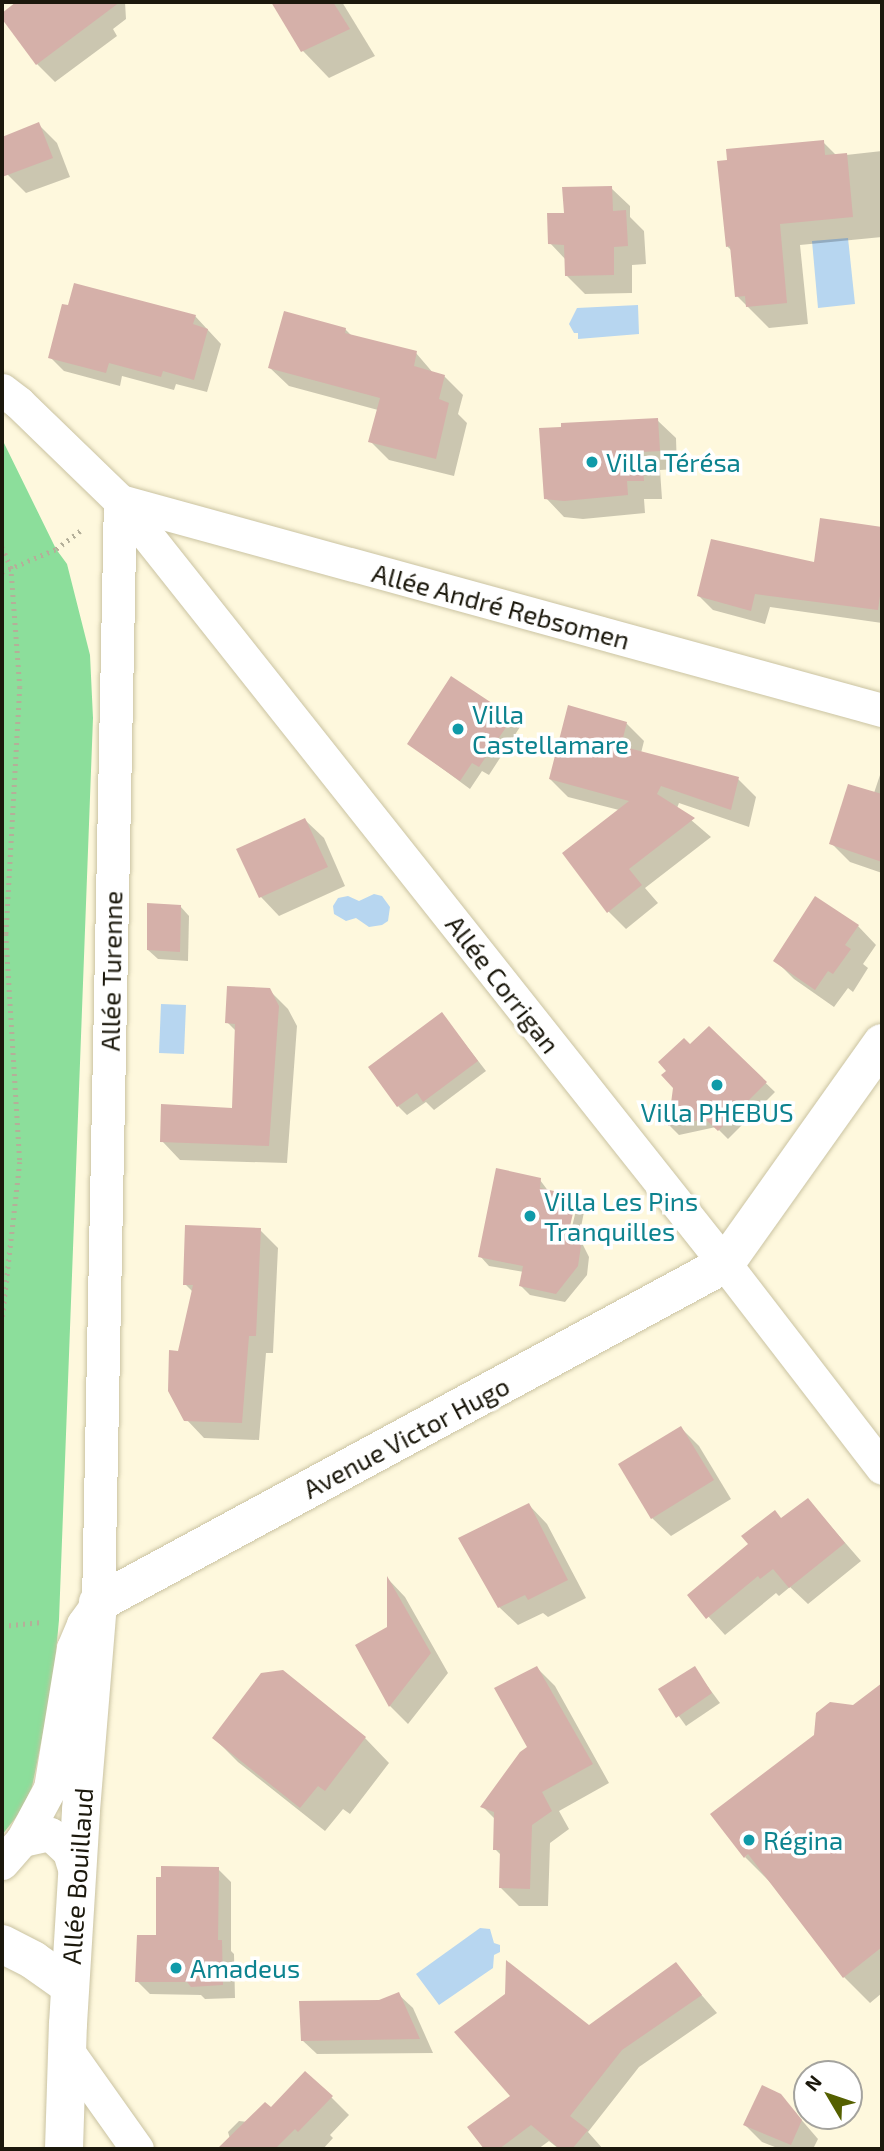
<!DOCTYPE html>
<html>
<head>
<meta charset="utf-8">
<style>
	body { margin:0 }
	#map { position:relative; width:884px; height:2151px; overflow:hidden; background:#fef8dd; font-family:"Exo 2",sans-serif }
	div>[style] { position:absolute }
	.forest>* { inset:0; background:#8cde9b }
	.water>* { inset:0; background:#b7d6f0 }
	.shadow>* { inset:0; background:#0003 }
	.building>* { inset:0; background:#d5b0a9 }
	.path>* { height:4.5px; margin-top:-2.25px; transform-origin:0; background:repeating-linear-gradient(90deg,#b4af99 0 2px,transparent 0 7px) }
	.roads { filter:drop-shadow(0 0 2px #cac3a2) drop-shadow(0 0 2px #cac3a2) }
	.street>* { height:33px; margin:-16.5px; padding:0 16.5px; transform-origin:16.5px; border-radius:16.5px; background:#fff }
	.secondary>* { height:38px; margin:-19px; padding:0 19px; transform-origin:19px; border-radius:19px; background:#fff }
	.dots>* { width:19px; height:19px; translate:-50% -50%; box-sizing:border-box; border:4px solid #fff; border-radius:50% }
	span { translate:-50% -50%; white-space:nowrap; text-align:center; line-height:1.15; -webkit-text-stroke:7px #fff; paint-order:stroke }
	.culture-label { font-size:26px; color:#0d838f }
	.left { translate:0 -50%; text-align:left }
	.street-label { font-size:26px; color:#1b180c }
	.frame { position:absolute; inset:0; border:4px solid #1b180c; pointer-events:none }
	.north { position:absolute; left:793px; top:2060px; width:70px; height:70px; box-sizing:border-box; background:#fff; border:2px solid #a4a39e; border-radius:50%; rotate:309deg; font-size:19px; font-weight:700; line-height:28px; text-align:center; color:#1b180c }
	.north::after { content:''; display:block; margin:auto; width:24px; height:32px; background:#556000; clip-path:polygon(50% 0,100% 100%,50% 72%,0 100%) }
</style>
</head>
<body>
<div id="map">
	<div class="forest">
		<i style="clip-path:polygon(2px 439px,56px 549px,67px 564px,90px 655px,93px 718px,59px 1620px,53px 1684px,32px 1787px,21px 1811px,2px 1835px)"></i>
	</div>
	<div class="water">
		<i style="clip-path:polygon(848px 238px,855px 304px,818px 308px,812px 241px)"></i>
		<i style="clip-path:polygon(638px 305px,639px 334px,578px 339px,578px 333px,574px 333px,569px 324px,577px 308px)"></i>
		<i style="clip-path:polygon(374px 894px,382px 896px,390px 907px,388px 921px,382px 925px,369px 927px,356px 918px,346px 921px,334px 914px,333px 906px,338px 898px,348px 896px,359px 901px)"></i>
		<i style="clip-path:polygon(161px 1004px,186px 1005px,184px 1054px,159px 1053px)"></i>
		<i style="clip-path:polygon(480px 1928px,490px 1929px,494px 1943px,500px 1945px,500px 1952px,494px 1955px,493px 1968px,439px 2005px,416px 1974px)"></i>
	</div>
	<div class="shadow">
		<i style="clip-path:polygon(19px 2px,125px 2px,126px 19px,113px 29px,117px 36px,55px 82px,37px 64px,2px 16px)"></i>
		<i style="clip-path:polygon(273px 2px,342px 2px,375px 56px,329px 78px,303px 51px)"></i>
		<i style="clip-path:polygon(38px 124px,57px 143px,70px 177px,26px 193px,8px 175px,2px 158px,2px 139px)"></i>
		<i style="clip-path:polygon(823px 142px,837px 156px,882px 151px,882px 237px,800px 245px,808px 324px,769px 328px,737px 296px,732px 251px,727px 246px)"></i>
		<i style="clip-path:polygon(611px 188px,630px 206px,630px 217px,644px 231px,646px 264px,632px 265px,632px 293px,585px 294px,567px 276px,566px 260px,550px 243px,566px 215px)"></i>
		<i style="clip-path:polygon(195px 316px,221px 344px,207px 392px,176px 384px,174px 390px,122px 376px,120px 386px,64px 371px,50px 357px)"></i>
		<i style="clip-path:polygon(345px 329px,352px 336px,416px 353px,434px 374px,444px 376px,463px 395px,458px 414px,467px 423px,454px 476px,389px 460px,370px 441px,378px 410px,289px 386px,270px 368px)"></i>
		<i style="clip-path:polygon(657px 420px,676px 438px,677px 469px,660px 470px,662px 499px,644px 499px,645px 513px,583px 519px,564px 517px,546px 498px)"></i>
		<i style="clip-path:polygon(821px 520px,882px 529px,882px 623px,770px 607px,765px 624px,713px 610px,699px 596px,815px 564px)"></i>
		<i style="clip-path:polygon(511px 718px,520px 727px,489px 775px,482px 771px,470px 789px,409px 744px)"></i>
		<i style="clip-path:polygon(626px 723px,644px 741px,641px 753px,738px 779px,756px 797px,749px 827px,679px 803px,677px 808px,711px 837px,645px 888px,658px 903px,626px 929px,608px 911px,619px 810px,568px 797px,550px 779px)"></i>
		<i style="clip-path:polygon(880px 775px,882px 776px,882px 873px,850px 862px,831px 843px,874px 793px)"></i>
		<i style="clip-path:polygon(305px 820px,324px 838px,345px 886px,279px 916px,261px 897px,239px 850px)"></i>
		<i style="clip-path:polygon(180px 906px,189px 916px,188px 961px,158px 959px,148px 950px)"></i>
		<i style="clip-path:polygon(858px 926px,876px 945px,863px 964px,868px 968px,853px 992px,848px 988px,834px 1007px,794px 979px,775px 960px)"></i>
		<i style="clip-path:polygon(269px 990px,288px 1009px,297px 1026px,287px 1163px,180px 1160px,162px 1141px,233px 1110px,236px 1031px,227px 1022px)"></i>
		<i style="clip-path:polygon(442px 1014px,486px 1071px,434px 1110px,426px 1102px,407px 1115px,398px 1106px)"></i>
		<i style="clip-path:polygon(709px 1028px,775px 1092px,728px 1139px,716px 1127px,679px 1135px,670px 1126px,675px 1087px,690px 1046px)"></i>
		<i style="clip-path:polygon(evenodd,540px 1180px,549px 1192px,576px 1198px,585px 1207px,579px 1237px,589px 1257px,587px 1275px,565px 1302px,530px 1295px,521px 1286px,524px 1272px,489px 1266px,480px 1256px,540px 1180px,574px 1202px,578px 1202px,570px 1235px,567px 1235px,574px 1202px)"></i>
		<i style="clip-path:polygon(260px 1230px,278px 1248px,273px 1353px,266px 1353px,259px 1440px,204px 1438px,186px 1419px,179px 1353px,193px 1292px,185px 1284px)"></i>
		<i style="clip-path:polygon(681px 1428px,699px 1446px,731px 1499px,671px 1536px,652px 1518px)"></i>
		<i style="clip-path:polygon(808px 1500px,861px 1561px,808px 1604px,790px 1587px,779px 1596px,776px 1593px,725px 1635px,689px 1595px)"></i>
		<i style="clip-path:polygon(529px 1505px,547px 1524px,586px 1598px,548px 1617px,543px 1613px,518px 1625px,499px 1607px)"></i>
		<i style="clip-path:polygon(389px 1580px,405px 1597px,448px 1673px,408px 1724px,390px 1706px,357px 1646px,389px 1628px)"></i>
		<i style="clip-path:polygon(537px 1668px,555px 1686px,609px 1783px,559px 1811px,569px 1829px,550px 1843px,548px 1906px,519px 1906px,501px 1888px,502px 1856px,495px 1849px,496px 1820px,482px 1806px,529px 1748px)"></i>
		<i style="clip-path:polygon(694px 1668px,720px 1703px,686px 1726px,660px 1690px)"></i>
		<i style="clip-path:polygon(283px 1672px,365px 1738px,389px 1763px,350px 1814px,343px 1809px,325px 1831px,238px 1762px,214px 1738px)"></i>
		<i style="clip-path:polygon(882px 1685px,882px 1993px,870px 2003px,844px 1977px,771px 1883px,745px 1857px,854px 1707px)"></i>
		<i style="clip-path:polygon(218px 1869px,231px 1882px,231px 1951px,234px 1954px,235px 1998px,205px 1999px,201px 1995px,150px 1994px,137px 1981px,157px 1936px,162px 1879px)"></i>
		<i style="clip-path:polygon(675px 1964px,717px 2013px,639px 2067px,588px 2132px,603px 2149px,559px 2149px,549px 2141px,538px 2149px,486px 2149px,470px 2127px,512px 2096px,589px 2028px)"></i>
		<i style="clip-path:polygon(398px 1994px,413px 2008px,433px 2053px,317px 2054px,302px 2040px)"></i>
		<i style="clip-path:polygon(780px 2095px,818px 2139px,813px 2149px,780px 2149px,762px 2142px,745px 2125px)"></i>
		<i style="clip-path:polygon(331px 2097px,349px 2115px,330px 2135px,333px 2138px,323px 2149px,233px 2149px,228px 2132px,239px 2121px,248px 2122px,271px 2109px)"></i>
	</div>
	<div class="building">
		<i style="clip-path:polygon(16px 2px,120px 2px,36px 65px,2px 19px,2px 13px)"></i>
		<i style="clip-path:polygon(271px 2px,333px 2px,350px 29px,301px 52px)"></i>
		<i style="clip-path:polygon(39px 122px,53px 158px,2px 177px,2px 137px)"></i>
		<i style="clip-path:polygon(824px 140px,825px 155px,847px 153px,853px 217px,780px 224px,787px 303px,746px 307px,745px 296px,735px 297px,730px 246px,726px 247px,717px 161px,727px 160px,726px 149px)"></i>
		<i style="clip-path:polygon(612px 186px,613px 211px,626px 210px,628px 246px,614px 247px,614px 275px,565px 276px,564px 245px,548px 244px,547px 213px,564px 213px,562px 187px)"></i>
		<i style="clip-path:polygon(74px 283px,196px 315px,193px 324px,208px 329px,194px 380px,163px 371px,161px 377px,109px 363px,106px 373px,48px 358px,62px 304px,68px 305px)"></i>
		<i style="clip-path:polygon(284px 311px,346px 328px,345px 333px,417px 351px,414px 366px,445px 375px,439px 399px,449px 403px,436px 459px,368px 442px,380px 398px,268px 368px)"></i>
		<i style="clip-path:polygon(658px 418px,660px 451px,642px 452px,644px 481px,627px 481px,628px 495px,564px 501px,544px 499px,539px 428px,561px 427px,561px 423px)"></i>
		<i style="clip-path:polygon(820px 518px,882px 527px,882px 582px,878px 610px,755px 594px,751px 611px,697px 596px,711px 539px,814px 562px)"></i>
		<i style="clip-path:polygon(451px 676px,513px 717px,479px 767px,472px 763px,460px 781px,407px 744px)"></i>
		<i style="clip-path:polygon(568px 705px,627px 722px,621px 746px,739px 777px,731px 810px,661px 786px,657px 794px,695px 818px,629px 869px,642px 885px,607px 913px,562px 853px,629px 801px,549px 779px)"></i>
		<i style="clip-path:polygon(848px 784px,882px 794px,882px 862px,829px 844px)"></i>
		<i style="clip-path:polygon(305px 818px,328px 867px,259px 898px,236px 849px)"></i>
		<i style="clip-path:polygon(815px 896px,859px 925px,845px 945px,851px 949px,833px 974px,828px 971px,815px 990px,773px 961px)"></i>
		<i style="clip-path:polygon(147px 903px,181px 905px,180px 952px,147px 950px)"></i>
		<i style="clip-path:polygon(227px 986px,270px 988px,279px 1006px,269px 1146px,160px 1142px,161px 1104px,232px 1108px,235px 1024px,225px 1023px)"></i>
		<i style="clip-path:polygon(442px 1012px,478px 1061px,423px 1102px,417px 1093px,397px 1107px,368px 1067px)"></i>
		<i style="clip-path:polygon(709px 1026px,767px 1082px,718px 1131px,705px 1119px,668px 1126px,673px 1088px,661px 1075px,666px 1071px,658px 1062px,684px 1038px,690px 1044px)"></i>
		<i style="clip-path:polygon(496px 1168px,541px 1178px,540px 1188px,577px 1196px,570px 1226px,581px 1246px,578px 1266px,556px 1294px,519px 1286px,523px 1266px,478px 1257px)"></i>
		<i style="clip-path:polygon(185px 1225px,261px 1228px,256px 1336px,249px 1336px,242px 1423px,184px 1421px,168px 1391px,169px 1350px,178px 1351px,193px 1285px,183px 1285px)"></i>
		<i style="clip-path:polygon(681px 1426px,714px 1480px,651px 1519px,618px 1464px)"></i>
		<i style="clip-path:polygon(808px 1498px,845px 1543px,789px 1588px,773px 1569px,760px 1579px,758px 1576px,706px 1619px,687px 1595px,748px 1544px,741px 1536px,775px 1510px,781px 1518px)"></i>
		<i style="clip-path:polygon(529px 1503px,568px 1580px,528px 1600px,525px 1595px,498px 1608px,458px 1538px)"></i>
		<i style="clip-path:polygon(387px 1576px,431px 1653px,389px 1707px,355px 1645px,387px 1627px)"></i>
		<i style="clip-path:polygon(537px 1666px,593px 1764px,542px 1792px,552px 1811px,532px 1825px,530px 1889px,499px 1888px,500px 1850px,493px 1850px,494px 1812px,480px 1807px,520px 1752px,527px 1747px,494px 1688px)"></i>
		<i style="clip-path:polygon(695px 1666px,712px 1693px,676px 1718px,658px 1689px)"></i>
		<i style="clip-path:polygon(283px 1670px,366px 1737px,325px 1791px,318px 1786px,300px 1808px,212px 1738px,261px 1673px)"></i>
		<i style="clip-path:polygon(882px 1683px,882px 1947px,843px 1978px,748px 1854px,744px 1858px,710px 1814px,814px 1735px,816px 1713px,830px 1702px,853px 1705px)"></i>
		<i style="clip-path:polygon(161px 1866px,219px 1867px,218px 1940px,222px 1940px,223px 1985px,191px 1987px,187px 1982px,135px 1982px,137px 1935px,156px 1935px,156px 1877px,161px 1877px)"></i>
		<i style="clip-path:polygon(506px 1960px,589px 2025px,676px 1962px,702px 1995px,622px 2050px,570px 2116px,588px 2130px,572px 2149px,560px 2149px,531px 2125px,499px 2149px,484px 2149px,467px 2127px,510px 2096px,454px 2032px,505px 1994px)"></i>
		<i style="clip-path:polygon(399px 1992px,420px 2039px,301px 2041px,299px 2001px,379px 2000px)"></i>
		<i style="clip-path:polygon(305px 2071px,333px 2096px,298px 2132px,295px 2129px,275px 2149px,217px 2149px,265px 2102px,271px 2107px)"></i>
		<i style="clip-path:polygon(762px 2085px,781px 2094px,802px 2120px,791px 2145px,743px 2125px)"></i>
	</div>
	<div class="path">
		<i style="left:2px;top:547px;width:22px;rotate:66deg"></i>
		<i style="left:11px;top:567px;width:120px;rotate:85.7deg"></i>
		<i style="left:20px;top:687px;width:247px;rotate:93.2deg"></i>
		<i style="left:6px;top:934px;width:228px;rotate:86.5deg"></i>
		<i style="left:20px;top:1162px;width:162px;rotate:96.4deg"></i>
		<i style="left:2px;top:572px;width:59px;rotate:-23.1deg"></i>
		<i style="left:56px;top:549px;width:34px;rotate:-37deg"></i>
		<i style="left:2px;top:1626px;width:40px;rotate:-5.7deg"></i>
	</div>
	<div class="roads">
		<div class="street">
			<i style="left:2px;top:390px;width:21px;rotate:37deg"></i>
			<i style="left:19px;top:403px;width:141px;rotate:44.1deg"></i>
			<i style="left:120px;top:501px;width:974px;rotate:51.59deg"></i>
			<i style="left:725px;top:1264px;width:257px;rotate:52.4deg"></i>
			<i style="left:120px;top:501px;width:790px;rotate:15.34deg"></i>
			<i style="left:22px;top:1840px;width:29px;rotate:-12deg"></i>
			<i style="left:50px;top:1834px;width:26px;rotate:43deg"></i>
			<i style="left:69px;top:1852px;width:28px;rotate:73deg"></i>
			<i style="left:2px;top:1863px;width:30px;rotate:-49deg"></i>
			<i style="left:22px;top:1840px;width:59px;rotate:-61.7deg"></i>
			<i style="left:50px;top:1788px;width:142px;rotate:-80.7deg"></i>
			<i style="left:73px;top:1648px;width:26px;rotate:-67deg"></i>
			<i style="left:83px;top:1624px;width:26px;rotate:-54deg"></i>
			<i style="left:98px;top:1603px;width:1102px;rotate:-88.86deg"></i>
			<i style="left:67px;top:2050px;width:121px;rotate:54.7deg"></i>
		</div>
		<div class="secondary">
			<i style="left:2px;top:1944px;width:35px;rotate:27deg"></i>
			<i style="left:33px;top:1960px;width:45px;rotate:35.1deg"></i>
			<i style="left:64px;top:2149px;width:125px;rotate:-88.2deg"></i>
			<i style="left:68px;top:2024px;width:214px;rotate:-86.5deg"></i>
			<i style="left:81px;top:1810px;width:208px;rotate:-85.3deg"></i>
			<i style="left:98px;top:1603px;width:713px;rotate:-28.4deg"></i>
			<i style="left:725px;top:1264px;width:271px;rotate:-54.6deg"></i>
		</div>
	</div>
	<div class="dots">
		<i style="left:592px;top:462px;background:#0f9aa8"></i>
		<i style="left:458px;top:729px;background:#0f9aa8"></i>
		<i style="left:717px;top:1085px;background:#0f9aa8"></i>
		<i style="left:530px;top:1216px;background:#0f9aa8"></i>
		<i style="left:749px;top:1840px;background:#0f9aa8"></i>
		<i style="left:176px;top:1968px;background:#0f9aa8"></i>
	</div>
	<div class="culture-label">
		<span class="left" style="left:606px;top:462px">Villa Térésa</span>
		<span class="left" style="left:472px;top:729px">Villa<br>Castellamare</span>
		<span style="left:717px;top:1112px">Villa PHEBUS</span>
		<span class="left" style="left:544px;top:1216px">Villa Les Pins<br>Tranquilles</span>
		<span class="left" style="left:763px;top:1840px">Régina</span>
		<span class="left" style="left:190px;top:1968px">Amadeus</span>
	</div>
	<div class="street-label">
		<span style="left:501px;top:606px;rotate:15deg">Allée André Rebsomen</span>
		<span style="left:111px;top:971px;rotate:-89deg">Allée Turenne</span>
		<span style="left:503px;top:984px;rotate:52deg">Allée Corrigan</span>
		<span style="left:406px;top:1437px;rotate:-28deg">Avenue Victor Hugo</span>
		<span style="left:77px;top:1876px;rotate:-86deg">Allée Bouillaud</span>
	</div>
	<div class="frame"></div>
	<div class="north">N</div>
</div>
</body>
</html>
